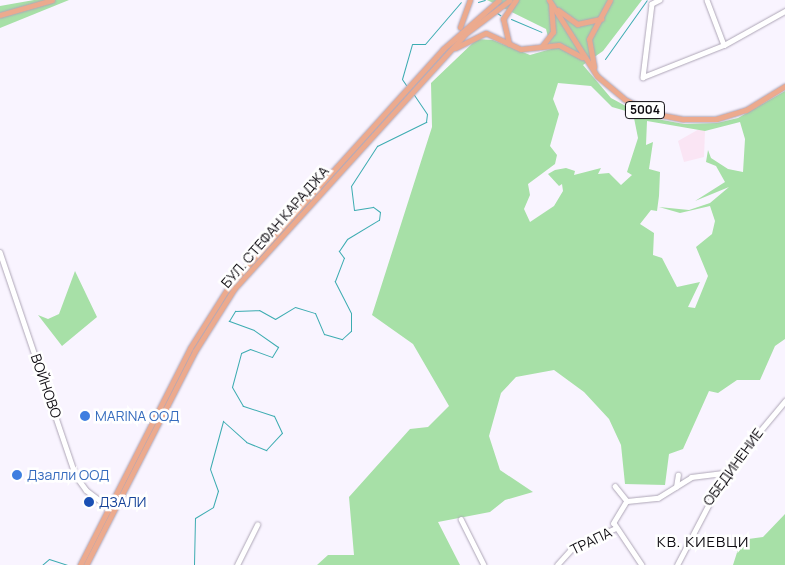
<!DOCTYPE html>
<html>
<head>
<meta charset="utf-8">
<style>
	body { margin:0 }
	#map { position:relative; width:785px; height:565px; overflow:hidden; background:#f9f4ff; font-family:Manrope,sans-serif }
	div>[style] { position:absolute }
	.commercial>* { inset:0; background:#fae5f4 }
	.green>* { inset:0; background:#a7e0a7 }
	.stream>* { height:1px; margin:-0.5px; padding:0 0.5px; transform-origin:0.5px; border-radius:0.5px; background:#3cacb1 }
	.roads { filter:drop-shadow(0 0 1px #aea6b7) drop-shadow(0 0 1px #aea6b7) }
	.minor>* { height:4.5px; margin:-2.25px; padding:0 2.25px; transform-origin:2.25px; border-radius:2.25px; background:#fff }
	.major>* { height:5px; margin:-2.5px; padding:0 2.5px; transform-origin:2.5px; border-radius:2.5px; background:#ecaa8e }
	.dots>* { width:14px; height:14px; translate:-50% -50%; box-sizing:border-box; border:2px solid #fff; border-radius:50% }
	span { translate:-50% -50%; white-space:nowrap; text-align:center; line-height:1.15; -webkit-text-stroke:5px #fff; paint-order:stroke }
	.shield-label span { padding:1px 4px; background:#fff; border:1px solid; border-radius:4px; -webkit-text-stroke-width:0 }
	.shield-label { font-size:12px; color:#0e0b11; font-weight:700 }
	.street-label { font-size:14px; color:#0e0b11 }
	.shop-label { font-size:14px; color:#366cbe }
	.left { translate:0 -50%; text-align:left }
	.transit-label { font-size:14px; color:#164399 }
	.neighbourhood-label { font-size:15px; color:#0e0b11; letter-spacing:1px }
</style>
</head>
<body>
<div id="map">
	<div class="commercial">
		<i style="clip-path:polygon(701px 128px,705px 131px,704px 157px,684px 162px,678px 141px)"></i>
	</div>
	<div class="green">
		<i style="clip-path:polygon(34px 0,69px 0,0 28px,0 6px)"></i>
		<i style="clip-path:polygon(evenodd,487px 0,642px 0,603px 51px,583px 65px,611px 98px,646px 117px,684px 124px,717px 123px,738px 118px,785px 91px,785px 339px,775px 346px,760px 380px,737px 380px,718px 393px,709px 391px,683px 449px,669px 454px,665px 485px,625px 484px,621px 445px,609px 419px,584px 392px,554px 370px,516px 377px,501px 393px,489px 436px,500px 470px,533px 492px,505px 500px,490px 512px,438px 522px,460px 565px,317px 565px,328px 555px,354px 555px,349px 497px,410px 429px,428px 427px,449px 406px,413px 344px,372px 315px,432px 127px,431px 83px,477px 39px,493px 40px,530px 55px,551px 49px,546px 29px,487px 0,558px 83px,591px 86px,612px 107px,633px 113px,638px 138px,627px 172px,632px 175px,621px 185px,609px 173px,598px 174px,601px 168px,574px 175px,575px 171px,566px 168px,555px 170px,548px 174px,559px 186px,562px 184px,563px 191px,554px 206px,530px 222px,524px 209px,530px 195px,528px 184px,555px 164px,557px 155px,550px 146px,559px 114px,553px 99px,558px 83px,487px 0,647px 121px,705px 131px,740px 122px,745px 139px,743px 172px,728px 169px,711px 158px,708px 150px,706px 162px,716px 166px,725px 182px,695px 201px,729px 187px,710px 203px,689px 210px,659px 207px,680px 213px,710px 206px,715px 221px,712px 234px,696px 247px,708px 276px,695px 308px,688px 307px,700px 282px,677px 287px,662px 258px,653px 255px,654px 233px,640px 224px,651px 210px,657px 211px,659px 196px,660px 172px,649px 169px,653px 142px,646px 145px,647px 121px)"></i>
		<i style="clip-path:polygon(75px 271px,97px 317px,62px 346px,38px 315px,48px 319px,59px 314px)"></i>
		<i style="clip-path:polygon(785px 514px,785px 565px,733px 565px,741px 540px,763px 537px)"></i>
	</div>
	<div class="stream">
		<i style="left:478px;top:2px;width:7px;rotate:-16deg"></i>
		<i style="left:497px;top:13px;width:4px;rotate:34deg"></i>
		<i style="left:511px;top:19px;width:33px;rotate:23deg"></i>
		<i style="left:605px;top:59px;width:72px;rotate:-54.6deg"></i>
		<i style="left:406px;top:85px;width:7px;rotate:-124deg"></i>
		<i style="left:402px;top:79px;width:36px;rotate:-74deg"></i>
		<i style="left:412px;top:44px;width:13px"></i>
		<i style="left:425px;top:44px;width:55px;rotate:-49.4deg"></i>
		<i style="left:42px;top:565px;width:9px;rotate:-41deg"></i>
		<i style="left:49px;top:559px;width:20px;rotate:18deg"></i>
		<i style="left:194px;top:565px;width:47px;rotate:-88.8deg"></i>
		<i style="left:195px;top:518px;width:21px;rotate:-31deg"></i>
		<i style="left:213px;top:507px;width:17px;rotate:-73deg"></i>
		<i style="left:218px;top:491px;width:23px;rotate:-110deg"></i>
		<i style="left:210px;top:469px;width:50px;rotate:-74.8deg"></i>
		<i style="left:223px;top:421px;width:31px;rotate:42deg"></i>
		<i style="left:246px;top:442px;width:22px;rotate:22deg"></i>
		<i style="left:266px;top:450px;width:23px;rotate:-47deg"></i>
		<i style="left:282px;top:433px;width:19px;rotate:-115deg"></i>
		<i style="left:274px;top:416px;width:33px;rotate:-162deg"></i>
		<i style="left:243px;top:406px;width:22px;rotate:-120deg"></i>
		<i style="left:232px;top:387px;width:35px;rotate:-75deg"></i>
		<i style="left:241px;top:353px;width:10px;rotate:-24deg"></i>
		<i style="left:250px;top:349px;width:23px;rotate:20deg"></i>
		<i style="left:272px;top:357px;width:12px;rotate:-59deg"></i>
		<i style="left:278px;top:347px;width:29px;rotate:-145deg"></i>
		<i style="left:254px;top:330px;width:27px;rotate:-160deg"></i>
		<i style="left:229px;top:321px;width:12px;rotate:-59deg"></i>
		<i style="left:235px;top:311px;width:24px;rotate:-2deg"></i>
		<i style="left:259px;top:310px;width:18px;rotate:29deg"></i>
		<i style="left:275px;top:319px;width:23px;rotate:-31deg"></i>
		<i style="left:295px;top:307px;width:21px;rotate:17deg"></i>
		<i style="left:315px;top:313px;width:23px;rotate:67deg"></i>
		<i style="left:324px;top:334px;width:19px;rotate:16deg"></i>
		<i style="left:342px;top:339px;width:12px;rotate:-42deg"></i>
		<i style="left:351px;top:331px;width:18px;rotate:-90deg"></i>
		<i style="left:351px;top:313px;width:36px;rotate:-117deg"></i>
		<i style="left:335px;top:281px;width:25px;rotate:-69deg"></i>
		<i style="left:344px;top:258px;width:9px;rotate:-126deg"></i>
		<i style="left:339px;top:251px;width:14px;rotate:-56deg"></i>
		<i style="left:347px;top:239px;width:37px;rotate:-31deg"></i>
		<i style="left:379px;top:220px;width:8px;rotate:-83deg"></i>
		<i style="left:380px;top:212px;width:9px;rotate:-144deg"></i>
		<i style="left:373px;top:207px;width:19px;rotate:171deg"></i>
		<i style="left:354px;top:210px;width:24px;rotate:-97deg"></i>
		<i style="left:351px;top:186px;width:48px;rotate:-57deg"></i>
		<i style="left:377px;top:146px;width:55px;rotate:-26.1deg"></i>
		<i style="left:426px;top:122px;width:8px;rotate:-83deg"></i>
		<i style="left:427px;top:114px;width:23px;rotate:-124deg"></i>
	</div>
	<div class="roads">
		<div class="minor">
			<i style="left:660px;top:0;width:9px;rotate:153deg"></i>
			<i style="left:652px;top:4px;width:74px;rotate:97deg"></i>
			<i style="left:643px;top:77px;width:87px;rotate:-21.6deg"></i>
			<i style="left:724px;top:45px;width:70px;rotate:-29.1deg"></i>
			<i style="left:707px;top:0;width:48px;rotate:69.3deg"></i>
			<i style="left:0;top:252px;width:237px;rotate:71.3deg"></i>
			<i style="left:76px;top:476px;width:17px;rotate:54deg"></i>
			<i style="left:86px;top:490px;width:31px;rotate:37deg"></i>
			<i style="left:615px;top:486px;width:19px;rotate:51deg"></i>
			<i style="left:627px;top:501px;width:26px;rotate:121deg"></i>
			<i style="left:614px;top:523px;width:50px;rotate:56.3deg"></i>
			<i style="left:676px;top:487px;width:12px;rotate:-81deg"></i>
			<i style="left:627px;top:501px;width:31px;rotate:-6deg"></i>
			<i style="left:658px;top:498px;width:39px;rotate:-32deg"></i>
			<i style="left:691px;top:477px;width:34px;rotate:-7deg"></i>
			<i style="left:461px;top:519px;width:51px;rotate:63.4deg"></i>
			<i style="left:237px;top:565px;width:45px;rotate:-63.4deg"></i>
			<i style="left:557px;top:565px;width:24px;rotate:-48deg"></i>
			<i style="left:573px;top:547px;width:47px;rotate:-23.8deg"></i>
			<i style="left:677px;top:565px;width:104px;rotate:-62.4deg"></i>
			<i style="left:725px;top:473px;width:94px;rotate:-50.2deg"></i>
		</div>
		<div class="major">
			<i style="left:549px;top:0;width:90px;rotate:57.7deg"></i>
			<i style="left:597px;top:76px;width:35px;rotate:40deg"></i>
			<i style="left:624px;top:99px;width:30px;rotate:27deg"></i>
			<i style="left:651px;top:113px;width:33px;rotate:11deg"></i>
			<i style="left:683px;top:119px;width:33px"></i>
			<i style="left:716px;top:119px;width:31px;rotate:-17deg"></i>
			<i style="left:746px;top:110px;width:46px;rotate:-31.6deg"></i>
			<i style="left:558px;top:10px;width:24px;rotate:36deg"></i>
			<i style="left:577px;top:24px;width:25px;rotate:-12deg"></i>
			<i style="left:0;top:15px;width:54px;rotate:-16.1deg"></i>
			<i style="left:460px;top:27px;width:29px;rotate:-70deg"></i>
			<i style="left:509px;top:44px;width:26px;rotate:-103deg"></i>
			<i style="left:503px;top:19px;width:23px;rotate:-56deg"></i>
			<i style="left:542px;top:46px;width:18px;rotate:-52deg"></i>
			<i style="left:553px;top:32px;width:27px;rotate:-94deg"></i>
			<i style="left:455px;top:48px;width:34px;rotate:-26deg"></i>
			<i style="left:486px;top:33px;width:38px;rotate:25deg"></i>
			<i style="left:521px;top:49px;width:38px;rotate:-6deg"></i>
			<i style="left:559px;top:45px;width:26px;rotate:28deg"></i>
			<i style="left:594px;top:67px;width:28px;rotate:-100deg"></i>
			<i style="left:589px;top:39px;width:44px;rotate:-61.7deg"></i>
			<i style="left:80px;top:565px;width:243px;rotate:-63.1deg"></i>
			<i style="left:190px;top:348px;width:73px;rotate:-57.8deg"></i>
			<i style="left:229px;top:286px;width:319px;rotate:-47.9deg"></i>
			<i style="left:443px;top:49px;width:74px;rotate:-41.2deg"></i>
			<i style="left:86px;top:565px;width:240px;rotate:-63deg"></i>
			<i style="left:195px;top:351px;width:73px;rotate:-57.8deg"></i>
			<i style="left:234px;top:289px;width:344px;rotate:-47.8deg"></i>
			<i style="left:465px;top:34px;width:56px;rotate:-37.1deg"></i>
		</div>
	</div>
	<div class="dots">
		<i style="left:85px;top:416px;background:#3f7fe0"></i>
		<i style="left:17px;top:475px;background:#3f7fe0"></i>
		<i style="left:89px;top:502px;background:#1a4fb4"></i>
	</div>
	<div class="shield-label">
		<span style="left:645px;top:110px">5004</span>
	</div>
	<div class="street-label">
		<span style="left:275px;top:227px;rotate:-49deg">БУЛ. СТЕФАН КАРАДЖА</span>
		<span style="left:46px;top:386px;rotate:71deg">ВОЙНОВО</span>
		<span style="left:733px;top:467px;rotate:-54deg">ОБЕДИНЕНИЕ</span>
		<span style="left:591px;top:541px;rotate:-26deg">ТРАПА</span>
	</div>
	<div class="shop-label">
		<span class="left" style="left:95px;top:416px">MARINA ООД</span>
		<span class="left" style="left:27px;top:475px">Дзалли ООД</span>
	</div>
	<div class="transit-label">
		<span class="left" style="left:99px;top:502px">ДЗАЛИ</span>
	</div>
	<div class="neighbourhood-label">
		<span style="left:703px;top:542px">КВ. КИЕВЦИ</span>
	</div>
</div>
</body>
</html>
